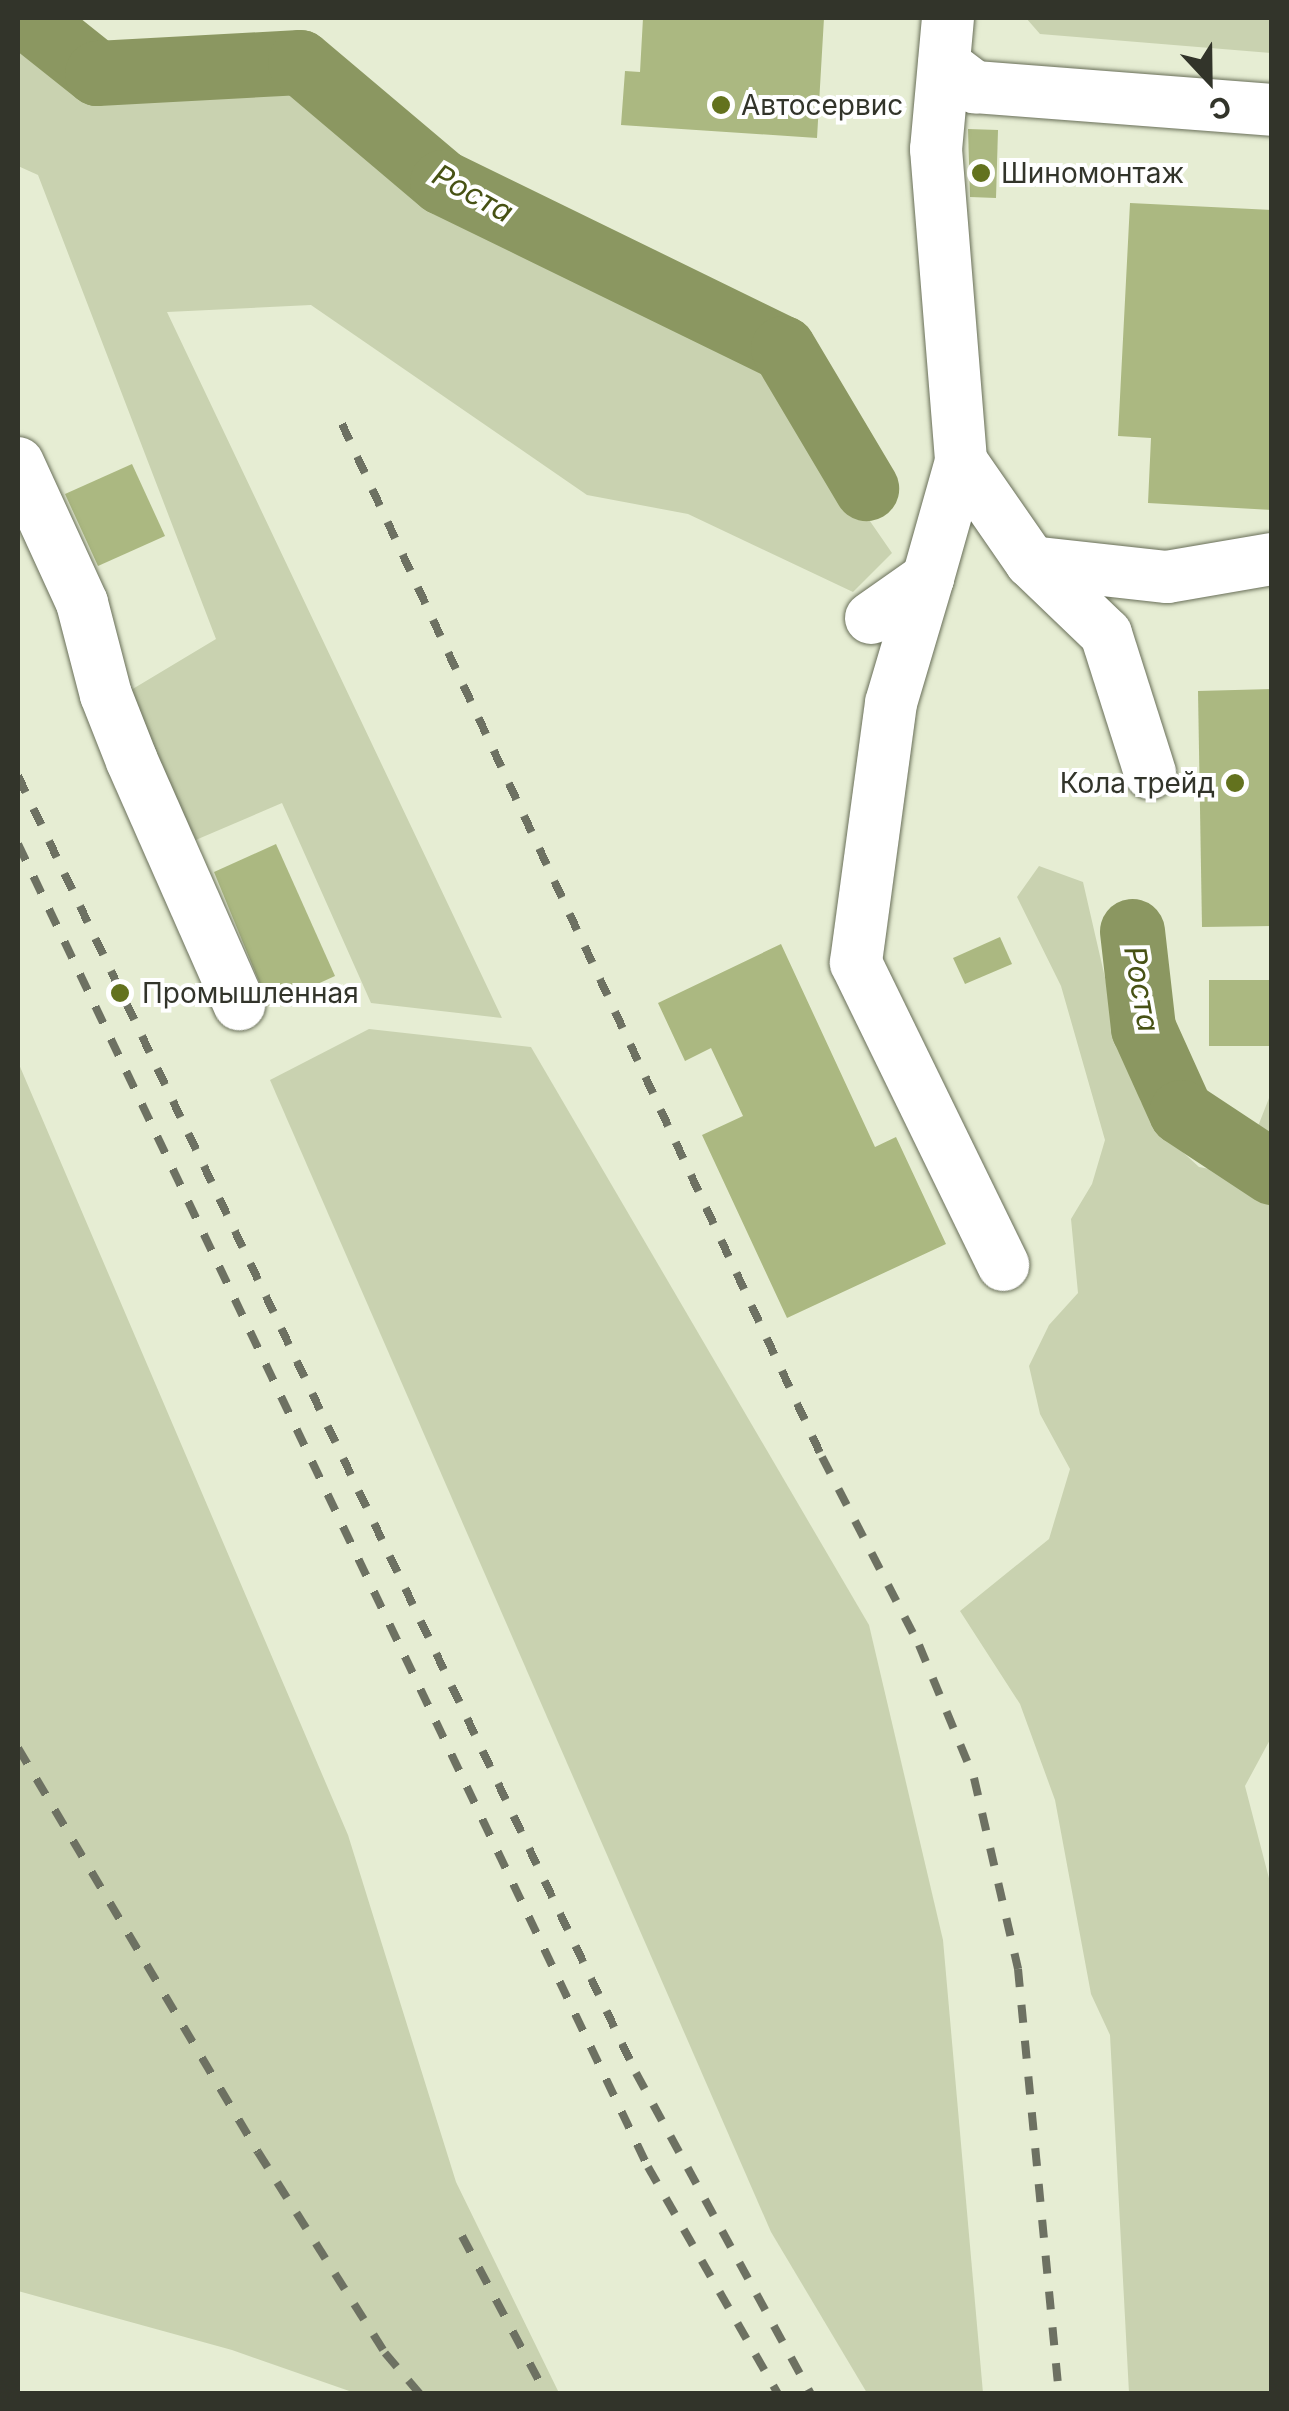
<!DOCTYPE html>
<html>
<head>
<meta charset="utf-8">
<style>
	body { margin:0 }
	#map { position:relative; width:1289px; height:2411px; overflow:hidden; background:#e6edd3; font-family:Inter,sans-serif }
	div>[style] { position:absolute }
	.green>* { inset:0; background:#c9d2b0 }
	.river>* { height:65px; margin:-32.5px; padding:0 32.5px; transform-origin:32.5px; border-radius:32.5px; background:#8b9761 }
	.building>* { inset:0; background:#abb881 }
	.roads { filter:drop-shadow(0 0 2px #696f59) drop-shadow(0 0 2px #696f59) }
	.minor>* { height:52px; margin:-26px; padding:0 26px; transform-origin:26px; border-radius:26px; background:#fff }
	.rail>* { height:8px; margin-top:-4px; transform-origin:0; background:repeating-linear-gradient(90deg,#6d7162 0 18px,transparent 0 36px) }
	.dots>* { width:28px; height:28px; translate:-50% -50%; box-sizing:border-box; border:5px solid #fff; border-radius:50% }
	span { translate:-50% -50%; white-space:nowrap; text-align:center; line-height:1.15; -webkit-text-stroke:8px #fff; paint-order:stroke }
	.poi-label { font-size:28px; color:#32342a }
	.left { translate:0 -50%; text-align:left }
	.right { translate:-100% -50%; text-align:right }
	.water-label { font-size:30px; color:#475214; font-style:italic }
	.frame { position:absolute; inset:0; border:20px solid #32342a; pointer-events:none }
	.north { position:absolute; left:1159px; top:30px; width:100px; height:100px; -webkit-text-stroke:8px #fff; paint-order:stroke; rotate:158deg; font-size:28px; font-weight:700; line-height:40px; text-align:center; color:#32342a }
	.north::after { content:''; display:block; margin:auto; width:35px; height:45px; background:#32342a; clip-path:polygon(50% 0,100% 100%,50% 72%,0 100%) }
</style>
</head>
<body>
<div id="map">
	<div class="green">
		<i style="clip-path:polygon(1026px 18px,1271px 18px,1271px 53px,1040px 34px)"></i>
		<i style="clip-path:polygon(18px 45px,98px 95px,292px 80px,441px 195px,731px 320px,892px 553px,853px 592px,688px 514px,587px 495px,311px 305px,167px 312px,502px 1018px,371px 1003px,282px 803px,191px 842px,126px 693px,216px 639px,38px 175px,18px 166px)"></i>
		<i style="clip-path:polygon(1039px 866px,1083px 882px,1117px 1030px,1141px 1102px,1161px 1132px,1199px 1167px,1226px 1172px,1244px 1162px,1271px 1093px,1272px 1736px,1245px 1786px,1271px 1886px,1271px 2393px,1129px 2393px,1110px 2035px,1091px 1994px,1055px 1800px,1020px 1704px,960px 1611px,1049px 1539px,1070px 1469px,1040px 1414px,1029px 1366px,1049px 1325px,1078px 1293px,1071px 1219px,1092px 1184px,1105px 1140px,1061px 986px,1017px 897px)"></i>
		<i style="clip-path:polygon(369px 1029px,531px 1047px,869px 1625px,943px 1940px,983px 2393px,867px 2393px,771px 2232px,270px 1080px)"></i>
		<i style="clip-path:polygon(18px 1062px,348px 1835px,456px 2182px,559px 2393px,355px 2393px,232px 2350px,18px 2291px)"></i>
	</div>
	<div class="river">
		<i style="left:28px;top:18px;width:88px;rotate:38.6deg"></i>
		<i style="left:97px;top:73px;width:203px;rotate:-3.1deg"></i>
		<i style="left:300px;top:62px;width:186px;rotate:40.2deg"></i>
		<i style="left:442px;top:182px;width:379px;rotate:26deg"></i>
		<i style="left:783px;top:348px;width:163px;rotate:59.3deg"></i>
		<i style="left:1132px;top:931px;width:98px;rotate:83.5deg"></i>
		<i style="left:1143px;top:1028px;width:92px;rotate:65.7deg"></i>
		<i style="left:1181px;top:1112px;width:109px;rotate:33.4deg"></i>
	</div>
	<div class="building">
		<i style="clip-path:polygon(643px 18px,824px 18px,817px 138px,621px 125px,625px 71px,640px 72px)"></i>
		<i style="clip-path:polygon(968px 129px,998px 130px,996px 198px,970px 197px)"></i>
		<i style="clip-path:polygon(1130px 203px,1272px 210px,1272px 510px,1148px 503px,1151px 438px,1118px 436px)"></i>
		<i style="clip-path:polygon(132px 464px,165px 536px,98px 566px,65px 494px)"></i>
		<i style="clip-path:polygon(1272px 689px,1272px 926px,1202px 927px,1198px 691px)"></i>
		<i style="clip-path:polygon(276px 844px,335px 976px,269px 1006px,214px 872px)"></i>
		<i style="clip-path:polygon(1000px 937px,1012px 964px,965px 984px,953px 958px)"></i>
		<i style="clip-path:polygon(781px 944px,875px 1147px,896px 1137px,946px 1244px,787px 1318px,702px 1135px,743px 1116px,711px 1048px,685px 1061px,658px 1003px)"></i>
		<i style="clip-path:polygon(1209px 980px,1272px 980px,1272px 1046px,1209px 1046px)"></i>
	</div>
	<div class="roads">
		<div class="minor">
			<i style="left:948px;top:18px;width:132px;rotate:95.2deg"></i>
			<i style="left:936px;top:149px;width:313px;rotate:85.4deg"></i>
			<i style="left:961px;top:461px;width:123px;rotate:55.3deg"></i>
			<i style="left:1031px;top:562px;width:104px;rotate:43.8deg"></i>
			<i style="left:1106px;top:634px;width:146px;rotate:72.4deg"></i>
			<i style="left:944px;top:64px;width:39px;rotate:37deg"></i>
			<i style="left:975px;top:87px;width:298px;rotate:4.4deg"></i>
			<i style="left:18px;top:463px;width:154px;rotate:65.4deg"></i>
			<i style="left:82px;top:603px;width:95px;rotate:75.4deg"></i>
			<i style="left:106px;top:695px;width:71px;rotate:68.5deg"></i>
			<i style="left:132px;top:761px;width:266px;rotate:66.2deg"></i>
			<i style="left:1031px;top:562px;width:137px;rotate:6.3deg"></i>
			<i style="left:1167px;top:577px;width:107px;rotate:-9.7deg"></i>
			<i style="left:928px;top:578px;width:130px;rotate:106.5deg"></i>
			<i style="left:891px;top:703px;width:262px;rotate:97.7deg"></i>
			<i style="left:856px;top:963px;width:336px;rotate:64deg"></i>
			<i style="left:871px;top:618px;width:70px;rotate:-35.1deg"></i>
			<i style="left:928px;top:578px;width:122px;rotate:-74.2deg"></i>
		</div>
	</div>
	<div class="rail">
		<i style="left:342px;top:424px;width:1139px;rotate:65.08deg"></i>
		<i style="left:822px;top:1457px;width:212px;rotate:62.7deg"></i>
		<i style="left:919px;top:1645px;width:144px;rotate:67.5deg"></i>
		<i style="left:974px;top:1778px;width:196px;rotate:77deg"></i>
		<i style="left:1018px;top:1969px;width:427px;rotate:84.5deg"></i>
		<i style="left:18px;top:776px;width:1437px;rotate:64.52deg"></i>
		<i style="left:636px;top:2073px;width:366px;rotate:61.4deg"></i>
		<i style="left:18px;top:844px;width:1465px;rotate:64.54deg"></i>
		<i style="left:648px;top:2167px;width:262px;rotate:60.2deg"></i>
		<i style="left:18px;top:1748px;width:470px;rotate:59.3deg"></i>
		<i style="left:258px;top:2152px;width:238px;rotate:57.7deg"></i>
		<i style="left:385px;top:2353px;width:54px;rotate:49.5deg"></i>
		<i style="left:462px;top:2236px;width:179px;rotate:62deg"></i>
	</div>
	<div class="dots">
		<i style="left:721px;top:105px;background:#63721e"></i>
		<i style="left:981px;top:173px;background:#63721e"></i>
		<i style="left:1235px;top:783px;background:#63721e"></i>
		<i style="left:120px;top:993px;background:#63721e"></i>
	</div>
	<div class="poi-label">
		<span class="left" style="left:741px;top:105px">Автосервис</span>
		<span class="left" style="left:1001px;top:173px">Шиномонтаж</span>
		<span class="right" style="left:1215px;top:783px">Кола трейд</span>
		<span class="left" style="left:142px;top:993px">Промышленная</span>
	</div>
	<div class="water-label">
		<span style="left:473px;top:193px;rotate:29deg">Роста</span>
		<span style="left:1142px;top:989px;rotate:80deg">Роста</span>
	</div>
	<div class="frame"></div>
	<div class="north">С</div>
</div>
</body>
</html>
